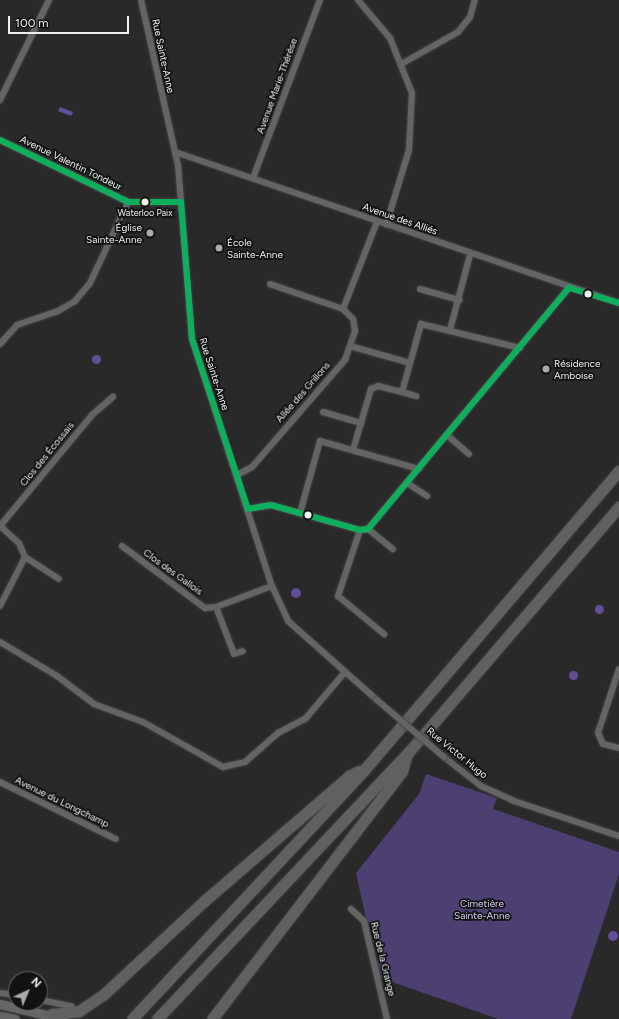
<!DOCTYPE html>
<html>
<head>
<meta charset="utf-8">
<style>
	body { margin:0 }
	#map { position:relative; width:619px; height:1019px; overflow:hidden; background:#292929; font-family:Figtree,sans-serif }
	div>[style] { position:absolute }
	.green>* { inset:0; background:#4c3f71 }
	.water>* { inset:0; background:#624e96 }
	.round { border-radius:50% }
	.roads { filter:drop-shadow(0 0 1px #454545) drop-shadow(0 0 1px #454545) }
	.street>* { height:6px; margin:-3px; padding:0 3px; transform-origin:3px; border-radius:3px; background:#646464 }
	.secondary>* { height:9px; margin:-4.5px; padding:0 4.5px; transform-origin:4.5px; border-radius:4.5px; background:#666 }
	.highway>* { height:11px; margin:-5.5px; padding:0 5.5px; transform-origin:5.5px; border-radius:5.5px; background:#606060 }
	.bridges { filter:drop-shadow(0 0 1px #454545) drop-shadow(0 0 1px #454545) }
	.street-bridge>* { height:6px; margin:-3px; padding:0 3px; transform-origin:3px; border-radius:3px; background:#646464 }
	.bus-1>* { height:6px; margin:-3px; padding:0 3px; transform-origin:3px; border-radius:3px; background:#0daf5c }
	.dots>* { width:11px; height:11px; translate:-50% -50%; box-sizing:border-box; border:2px solid #111312; border-radius:50% }
	span { translate:-50% -50%; white-space:nowrap; text-align:center; line-height:1.15; -webkit-text-stroke:3.5px #111312; paint-order:stroke }
	.bus-label { font-size:9px; color:#eef0ee }
	.street-label { font-size:10px; color:#eef0ee }
	.poi-label { font-size:10px; color:#eef0ee }
	.right { translate:-100% -50%; text-align:right }
	.left { translate:0 -50%; text-align:left }
	.park-label { font-size:10px; color:#d7cefa }
	.north { position:absolute; left:8px; top:971px; width:40px; height:40px; box-sizing:border-box; background:#111312; border:1px solid #696b6a; border-radius:50%; rotate:44deg; font-size:11px; font-weight:700; line-height:16px; text-align:center; color:#eef0ee }
	.north::after { content:''; display:block; margin:auto; width:14px; height:18px; background:#a9aaa9; clip-path:polygon(50% 0,100% 100%,50% 72%,0 100%) }
	.scale { position:absolute; left:8px; top:16px; width:121px; height:18px; box-sizing:border-box; border:2px solid #eef0ee; border-top:0; padding-left:5px; font-size:12px; line-height:14px; white-space:nowrap; color:#eef0ee; -webkit-text-stroke:3px #111312; paint-order:stroke }
</style>
</head>
<body>
<div id="map">
	<div class="green">
		<i style="clip-path:polygon(426px 774px,497px 798px,493px 809px,619px 852px,619px 874px,571px 1019px,498px 1019px,381px 978px,377px 960px,383px 959px,375px 927px,368px 928px,356px 873px,419px 794px)"></i>
	</div>
	<div class="water">
		<i style="clip-path:polygon(60px 107px,73px 112px,71px 116px,58px 111px)"></i>
		<i class="round" style="left:91.5px;top:354.5px;width:9px;height:9px"></i>
		<i class="round" style="left:291px;top:588px;width:10px;height:10px"></i>
		<i class="round" style="left:594.5px;top:604.5px;width:9px;height:9px"></i>
		<i class="round" style="left:568.5px;top:670.5px;width:9px;height:9px"></i>
		<i class="round" style="left:608px;top:931px;width:10px;height:10px"></i>
	</div>
	<div class="roads">
		<div class="street">
			<i style="left:141px;top:0;width:169px;rotate:77.4deg"></i>
			<i style="left:178px;top:165px;width:175px;rotate:85.4deg"></i>
			<i style="left:192px;top:339px;width:260px;rotate:72.1deg"></i>
			<i style="left:272px;top:586px;width:38px;rotate:65deg"></i>
			<i style="left:288px;top:621px;width:119px;rotate:41.6deg"></i>
			<i style="left:358px;top:0;width:50px;rotate:49.9deg"></i>
			<i style="left:390px;top:38px;width:59px;rotate:68.2deg"></i>
			<i style="left:412px;top:93px;width:57px;rotate:93deg"></i>
			<i style="left:409px;top:150px;width:78px;rotate:107deg"></i>
			<i style="left:403px;top:63px;width:63px;rotate:-29.4deg"></i>
			<i style="left:458px;top:32px;width:19px;rotate:-51deg"></i>
			<i style="left:470px;top:17px;width:18px;rotate:-74deg"></i>
			<i style="left:0;top:100px;width:111px;rotate:-63.9deg"></i>
			<i style="left:0;top:140px;width:142px;rotate:25.8deg"></i>
			<i style="left:128px;top:202px;width:53px"></i>
			<i style="left:175px;top:152px;width:469px;rotate:18.8deg"></i>
			<i style="left:253px;top:178px;width:190px;rotate:-69.4deg"></i>
			<i style="left:420px;top:289px;width:41px;rotate:15.8deg"></i>
			<i style="left:343px;top:309px;width:93px;rotate:-68.7deg"></i>
			<i style="left:450px;top:330px;width:78px;rotate:-75.1deg"></i>
			<i style="left:0;top:344px;width:25px;rotate:-48deg"></i>
			<i style="left:17px;top:325px;width:43px;rotate:-18.9deg"></i>
			<i style="left:58px;top:311px;width:20px;rotate:-30deg"></i>
			<i style="left:75px;top:301px;width:23px;rotate:-50deg"></i>
			<i style="left:90px;top:283px;width:89px;rotate:-64.9deg"></i>
			<i style="left:350px;top:346px;width:62px;rotate:15.8deg"></i>
			<i style="left:402px;top:392px;width:15px;rotate:16deg"></i>
			<i style="left:323px;top:412px;width:40px;rotate:16deg"></i>
			<i style="left:447px;top:435px;width:29px;rotate:41deg"></i>
			<i style="left:353px;top:450px;width:64px;rotate:-73.6deg"></i>
			<i style="left:371px;top:389px;width:8px;rotate:-23deg"></i>
			<i style="left:378px;top:386px;width:25px;rotate:14deg"></i>
			<i style="left:402px;top:392px;width:71px;rotate:-74.4deg"></i>
			<i style="left:421px;top:324px;width:102px;rotate:13.6deg"></i>
			<i style="left:237px;top:475px;width:17px;rotate:-28deg"></i>
			<i style="left:252px;top:467px;width:142px;rotate:-49deg"></i>
			<i style="left:345px;top:360px;width:31px;rotate:-71deg"></i>
			<i style="left:355px;top:331px;width:12px;rotate:-99deg"></i>
			<i style="left:353px;top:319px;width:14px;rotate:-135deg"></i>
			<i style="left:343px;top:309px;width:77px;rotate:-161.1deg"></i>
			<i style="left:407px;top:483px;width:24px;rotate:33deg"></i>
			<i style="left:248px;top:509px;width:23px;rotate:-10deg"></i>
			<i style="left:271px;top:505px;width:92px;rotate:15.7deg"></i>
			<i style="left:360px;top:530px;width:8px;rotate:-7deg"></i>
			<i style="left:368px;top:529px;width:314px;rotate:-50.2deg"></i>
			<i style="left:300px;top:513px;width:75px;rotate:-74.5deg"></i>
			<i style="left:320px;top:441px;width:103px;rotate:15.8deg"></i>
			<i style="left:0;top:526px;width:144px;rotate:-50.3deg"></i>
			<i style="left:92px;top:415px;width:28px;rotate:-41deg"></i>
			<i style="left:0;top:526px;width:25px;rotate:42deg"></i>
			<i style="left:19px;top:543px;width:15px;rotate:67deg"></i>
			<i style="left:25px;top:557px;width:55px;rotate:117deg"></i>
			<i style="left:368px;top:529px;width:32px;rotate:39deg"></i>
			<i style="left:360px;top:530px;width:70px;rotate:108.4deg"></i>
			<i style="left:338px;top:596px;width:60px;rotate:39.6deg"></i>
			<i style="left:122px;top:546px;width:104px;rotate:36.8deg"></i>
			<i style="left:205px;top:608px;width:11px;rotate:-5deg"></i>
			<i style="left:216px;top:607px;width:60px;rotate:-20.6deg"></i>
			<i style="left:25px;top:557px;width:40px;rotate:32.9deg"></i>
			<i style="left:216px;top:607px;width:50px;rotate:69deg"></i>
			<i style="left:234px;top:654px;width:9px;rotate:-18deg"></i>
			<i style="left:0;top:642px;width:66px;rotate:30.8deg"></i>
			<i style="left:57px;top:676px;width:46px;rotate:37.1deg"></i>
			<i style="left:94px;top:704px;width:52px;rotate:20.2deg"></i>
			<i style="left:143px;top:722px;width:92px;rotate:29.4deg"></i>
			<i style="left:223px;top:767px;width:23px;rotate:-13deg"></i>
			<i style="left:245px;top:762px;width:44px;rotate:-41.3deg"></i>
			<i style="left:278px;top:733px;width:32px;rotate:-28deg"></i>
			<i style="left:306px;top:718px;width:60px;rotate:-49.7deg"></i>
			<i style="left:619px;top:669px;width:67px;rotate:108.2deg"></i>
			<i style="left:598px;top:733px;width:12px;rotate:66deg"></i>
			<i style="left:603px;top:744px;width:16px;rotate:14deg"></i>
			<i style="left:444px;top:757px;width:47px;rotate:38.1deg"></i>
			<i style="left:481px;top:786px;width:36px;rotate:24deg"></i>
			<i style="left:514px;top:801px;width:111px;rotate:18.4deg"></i>
			<i style="left:0;top:782px;width:129px;rotate:26.2deg"></i>
			<i style="left:351px;top:909px;width:18px;rotate:43deg"></i>
			<i style="left:364px;top:921px;width:101px;rotate:76.8deg"></i>
			<i style="left:0;top:993px;width:16px;rotate:7deg"></i>
			<i style="left:40px;top:1000px;width:32px;rotate:11deg"></i>
		</div>
		<div class="secondary">
			<i style="left:0;top:1004px;width:66px;rotate:13.2deg"></i>
			<i style="left:0;top:1016px;width:15px;rotate:11deg"></i>
		</div>
		<div class="highway">
			<i style="left:52px;top:1014px;width:27px;rotate:-6deg"></i>
			<i style="left:79px;top:1011px;width:29px;rotate:-34deg"></i>
			<i style="left:103px;top:995px;width:137px;rotate:-42.9deg"></i>
			<i style="left:203px;top:902px;width:193px;rotate:-40.8deg"></i>
			<i style="left:349px;top:776px;width:11px;rotate:-27deg"></i>
			<i style="left:132px;top:1019px;width:342px;rotate:-47deg"></i>
			<i style="left:365px;top:769px;width:392px;rotate:-49.6deg"></i>
			<i style="left:157px;top:1019px;width:364px;rotate:-46.7deg"></i>
			<i style="left:407px;top:754px;width:326px;rotate:-49.4deg"></i>
			<i style="left:212px;top:1019px;width:312px;rotate:-52.5deg"></i>
			<i style="left:402px;top:771px;width:15px;rotate:-74deg"></i>
		</div>
	</div>
	<div class="bridges">
		<div class="street-bridge">
			<i style="left:377px;top:700px;width:88px;rotate:40.4deg"></i>
		</div>
	</div>
	<div class="bus-1">
		<i style="left:0;top:140px;width:142px;rotate:25.8deg"></i>
		<i style="left:128px;top:202px;width:53px"></i>
		<i style="left:181px;top:202px;width:137px;rotate:85.4deg"></i>
		<i style="left:192px;top:339px;width:179px;rotate:71.8deg"></i>
		<i style="left:248px;top:509px;width:23px;rotate:-10deg"></i>
		<i style="left:271px;top:505px;width:92px;rotate:15.7deg"></i>
		<i style="left:360px;top:530px;width:8px;rotate:-7deg"></i>
		<i style="left:368px;top:529px;width:314px;rotate:-50.2deg"></i>
		<i style="left:569px;top:288px;width:52px;rotate:16.7deg"></i>
	</div>
	<div class="dots">
		<i style="left:145px;top:202px;background:#eef0ee"></i>
		<i style="left:150px;top:233px;background:#a9aaa9"></i>
		<i style="left:219px;top:248px;background:#a9aaa9"></i>
		<i style="left:588px;top:294px;background:#eef0ee"></i>
		<i style="left:546px;top:369px;background:#a9aaa9"></i>
		<i style="left:308px;top:515px;background:#eef0ee"></i>
	</div>
	<div class="bus-label">
		<span style="left:145px;top:213px">Waterloo Paix</span>
	</div>
	<div class="street-label">
		<span style="left:163px;top:56px;rotate:78deg">Rue Sainte-Anne</span>
		<span style="left:277px;top:86px;rotate:-70deg">Avenue Marie-Thérèse</span>
		<span style="left:71px;top:163px;rotate:26deg">Avenue Valentin Tondeur</span>
		<span style="left:400px;top:219px;rotate:19deg">Avenue des Alliés</span>
		<span style="left:214px;top:374px;rotate:72deg">Rue Sainte-Anne</span>
		<span style="left:303px;top:392px;rotate:-49deg">Allée des Grillons</span>
		<span style="left:47px;top:454px;rotate:-51deg">Clos des Écossais</span>
		<span style="left:173px;top:572px;rotate:36deg">Clos des Gallois</span>
		<span style="left:457px;top:753px;rotate:39deg">Rue Victor Hugo</span>
		<span style="left:62px;top:802px;rotate:26deg">Avenue du Longchamp</span>
		<span style="left:383px;top:959px;rotate:76deg">Rue de la Grange</span>
	</div>
	<div class="poi-label">
		<span class="right" style="left:142px;top:233px">Église<br>Sainte-Anne</span>
		<span class="left" style="left:227px;top:248px">École<br>Sainte-Anne</span>
		<span class="left" style="left:554px;top:369px">Résidence<br>Amboise</span>
	</div>
	<div class="park-label">
		<span style="left:482px;top:909px">Cimetière<br>Sainte-Anne</span>
	</div>
	<div class="north">N</div>
	<div class="scale">100 m</div>
</div>
</body>
</html>
